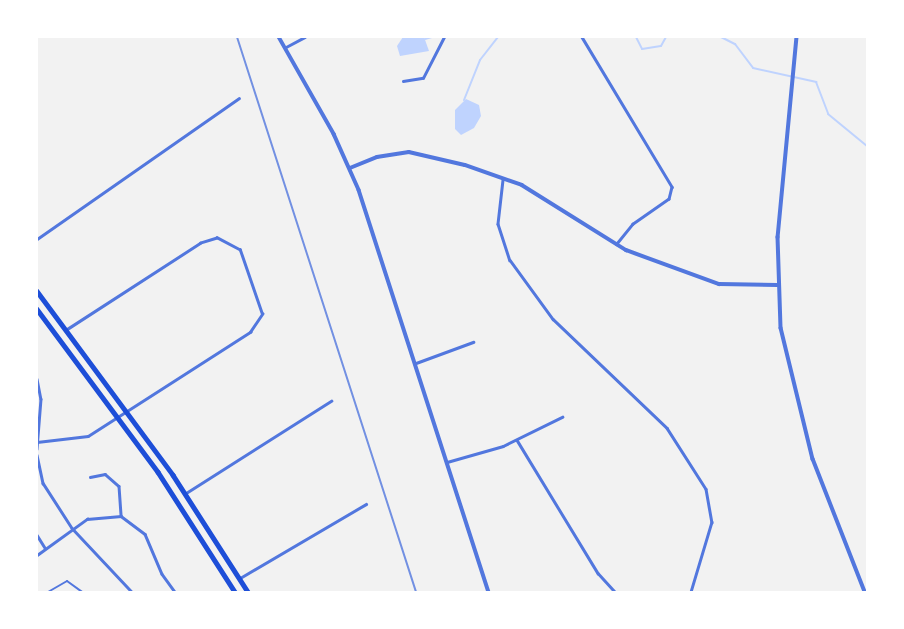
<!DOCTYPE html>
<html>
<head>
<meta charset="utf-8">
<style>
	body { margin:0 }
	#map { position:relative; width:904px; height:629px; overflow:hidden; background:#f2f2f2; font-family:"Public Sans",sans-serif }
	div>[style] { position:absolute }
	.water>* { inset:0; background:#bfd3fe }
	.stream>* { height:2px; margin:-1px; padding:0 1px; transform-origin:1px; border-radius:1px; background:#bfd3fe }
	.service>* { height:2px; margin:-1px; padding:0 1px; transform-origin:1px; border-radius:1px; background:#5277de }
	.minor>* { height:2.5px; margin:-1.25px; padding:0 1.25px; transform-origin:1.25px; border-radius:1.25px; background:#5277de }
	.tertiary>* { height:3.5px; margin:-1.75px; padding:0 1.75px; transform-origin:1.75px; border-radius:1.75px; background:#5277de }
	.primary>* { height:4.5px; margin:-2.25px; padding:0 2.25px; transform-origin:2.25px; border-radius:2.25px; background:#1d4ed8 }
	.rail>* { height:2px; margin:-1px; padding:0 1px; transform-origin:1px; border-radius:1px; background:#7290e2 }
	span { translate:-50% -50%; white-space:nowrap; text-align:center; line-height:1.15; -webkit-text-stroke:7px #fff; paint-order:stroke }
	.frame { position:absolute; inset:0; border:38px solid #fff; pointer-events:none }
</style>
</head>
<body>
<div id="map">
	<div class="water">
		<i style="clip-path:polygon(403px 37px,424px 37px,429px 51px,400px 56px,397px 46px)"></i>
		<i style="clip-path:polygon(466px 99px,479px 105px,481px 116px,474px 128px,461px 135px,455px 129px,455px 110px)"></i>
	</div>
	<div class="stream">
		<i style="left:636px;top:37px;width:13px;rotate:63deg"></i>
		<i style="left:642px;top:49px;width:19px;rotate:-9deg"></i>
		<i style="left:661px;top:46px;width:10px;rotate:-61deg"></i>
		<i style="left:721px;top:37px;width:16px;rotate:27deg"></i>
		<i style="left:735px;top:44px;width:30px;rotate:53deg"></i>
		<i style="left:753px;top:68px;width:65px;rotate:12.5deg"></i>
		<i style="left:816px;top:82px;width:34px;rotate:69deg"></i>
		<i style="left:828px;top:114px;width:50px;rotate:39.4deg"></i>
		<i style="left:425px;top:39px;width:7px;rotate:-16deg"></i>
		<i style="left:464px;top:100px;width:43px;rotate:-68.2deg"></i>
		<i style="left:480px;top:60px;width:29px;rotate:-52deg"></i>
	</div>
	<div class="service">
		<i style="left:48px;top:592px;width:22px;rotate:-30deg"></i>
		<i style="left:67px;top:581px;width:19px;rotate:36deg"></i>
	</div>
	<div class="minor">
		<i style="left:582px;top:37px;width:175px;rotate:59deg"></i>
		<i style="left:672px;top:187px;width:12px;rotate:104deg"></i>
		<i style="left:669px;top:199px;width:44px;rotate:145.2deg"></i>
		<i style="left:633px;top:224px;width:26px;rotate:129deg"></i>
		<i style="left:286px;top:47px;width:21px;rotate:-28deg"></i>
		<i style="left:403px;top:81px;width:20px;rotate:-9deg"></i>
		<i style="left:423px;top:78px;width:46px;rotate:-62.9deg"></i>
		<i style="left:503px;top:180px;width:44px;rotate:96.5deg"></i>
		<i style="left:498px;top:224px;width:38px;rotate:72deg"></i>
		<i style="left:510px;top:260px;width:73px;rotate:53.9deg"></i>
		<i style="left:553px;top:319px;width:158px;rotate:43.7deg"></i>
		<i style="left:667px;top:428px;width:72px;rotate:57.4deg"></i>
		<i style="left:706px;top:489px;width:34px;rotate:80deg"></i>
		<i style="left:712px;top:522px;width:73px;rotate:106.7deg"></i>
		<i style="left:37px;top:239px;width:246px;rotate:-34.9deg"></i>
		<i style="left:416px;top:363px;width:61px;rotate:-20.2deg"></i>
		<i style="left:37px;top:379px;width:20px;rotate:79deg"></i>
		<i style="left:41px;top:399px;width:50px;rotate:94.6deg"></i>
		<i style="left:517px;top:440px;width:156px;rotate:58.7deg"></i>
		<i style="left:598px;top:573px;width:25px;rotate:48deg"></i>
		<i style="left:37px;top:442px;width:51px;rotate:-6.7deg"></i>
		<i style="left:88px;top:436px;width:193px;rotate:-32.7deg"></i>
		<i style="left:250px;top:332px;width:22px;rotate:-56deg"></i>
		<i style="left:262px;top:314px;width:68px;rotate:-109deg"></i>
		<i style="left:240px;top:250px;width:26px;rotate:-152deg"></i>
		<i style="left:217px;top:238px;width:17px;rotate:163deg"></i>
		<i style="left:201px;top:243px;width:158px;rotate:147.1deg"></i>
		<i style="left:37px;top:455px;width:29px;rotate:78deg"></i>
		<i style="left:43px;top:483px;width:54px;rotate:57.2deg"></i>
		<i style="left:72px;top:528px;width:88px;rotate:46.8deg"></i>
		<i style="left:447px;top:462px;width:58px;rotate:-15.9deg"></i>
		<i style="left:503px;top:446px;width:66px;rotate:-26.2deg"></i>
		<i style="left:90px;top:477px;width:15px;rotate:-11deg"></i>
		<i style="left:105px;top:474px;width:18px;rotate:41deg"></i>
		<i style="left:119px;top:486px;width:30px;rotate:86deg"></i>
		<i style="left:186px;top:493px;width:172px;rotate:-32.4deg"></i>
		<i style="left:37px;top:535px;width:15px;rotate:58deg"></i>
		<i style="left:37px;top:555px;width:62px;rotate:-35.8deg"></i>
		<i style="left:87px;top:519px;width:34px;rotate:-5deg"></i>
		<i style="left:121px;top:516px;width:30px;rotate:37deg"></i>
		<i style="left:145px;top:534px;width:43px;rotate:67deg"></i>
		<i style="left:162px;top:574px;width:22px;rotate:54deg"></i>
		<i style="left:240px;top:578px;width:146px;rotate:-30.4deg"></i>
	</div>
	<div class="tertiary">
		<i style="left:279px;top:37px;width:112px;rotate:60.4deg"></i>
		<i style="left:334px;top:134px;width:61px;rotate:65.9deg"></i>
		<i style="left:359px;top:190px;width:422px;rotate:72.1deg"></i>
		<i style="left:797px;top:37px;width:201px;rotate:95.4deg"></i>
		<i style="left:778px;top:237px;width:91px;rotate:88.1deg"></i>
		<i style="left:781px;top:328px;width:135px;rotate:76.3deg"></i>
		<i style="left:813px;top:459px;width:143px;rotate:68.6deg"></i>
		<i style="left:350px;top:168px;width:29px;rotate:-22deg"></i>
		<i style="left:377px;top:157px;width:32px;rotate:-9deg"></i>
		<i style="left:409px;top:152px;width:57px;rotate:13.1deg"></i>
		<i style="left:465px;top:165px;width:60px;rotate:19.3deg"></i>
		<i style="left:522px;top:185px;width:123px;rotate:32deg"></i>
		<i style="left:626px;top:250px;width:99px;rotate:20.1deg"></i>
		<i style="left:719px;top:284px;width:58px;rotate:1deg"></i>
	</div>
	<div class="primary">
		<i style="left:37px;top:291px;width:229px;rotate:53.5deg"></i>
		<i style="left:173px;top:475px;width:139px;rotate:57.3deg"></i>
		<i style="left:37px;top:309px;width:203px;rotate:53.4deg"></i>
		<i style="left:158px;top:472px;width:143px;rotate:57.3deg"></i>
	</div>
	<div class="rail">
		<i style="left:237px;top:37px;width:583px;rotate:72.12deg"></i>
	</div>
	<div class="frame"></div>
</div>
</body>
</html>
